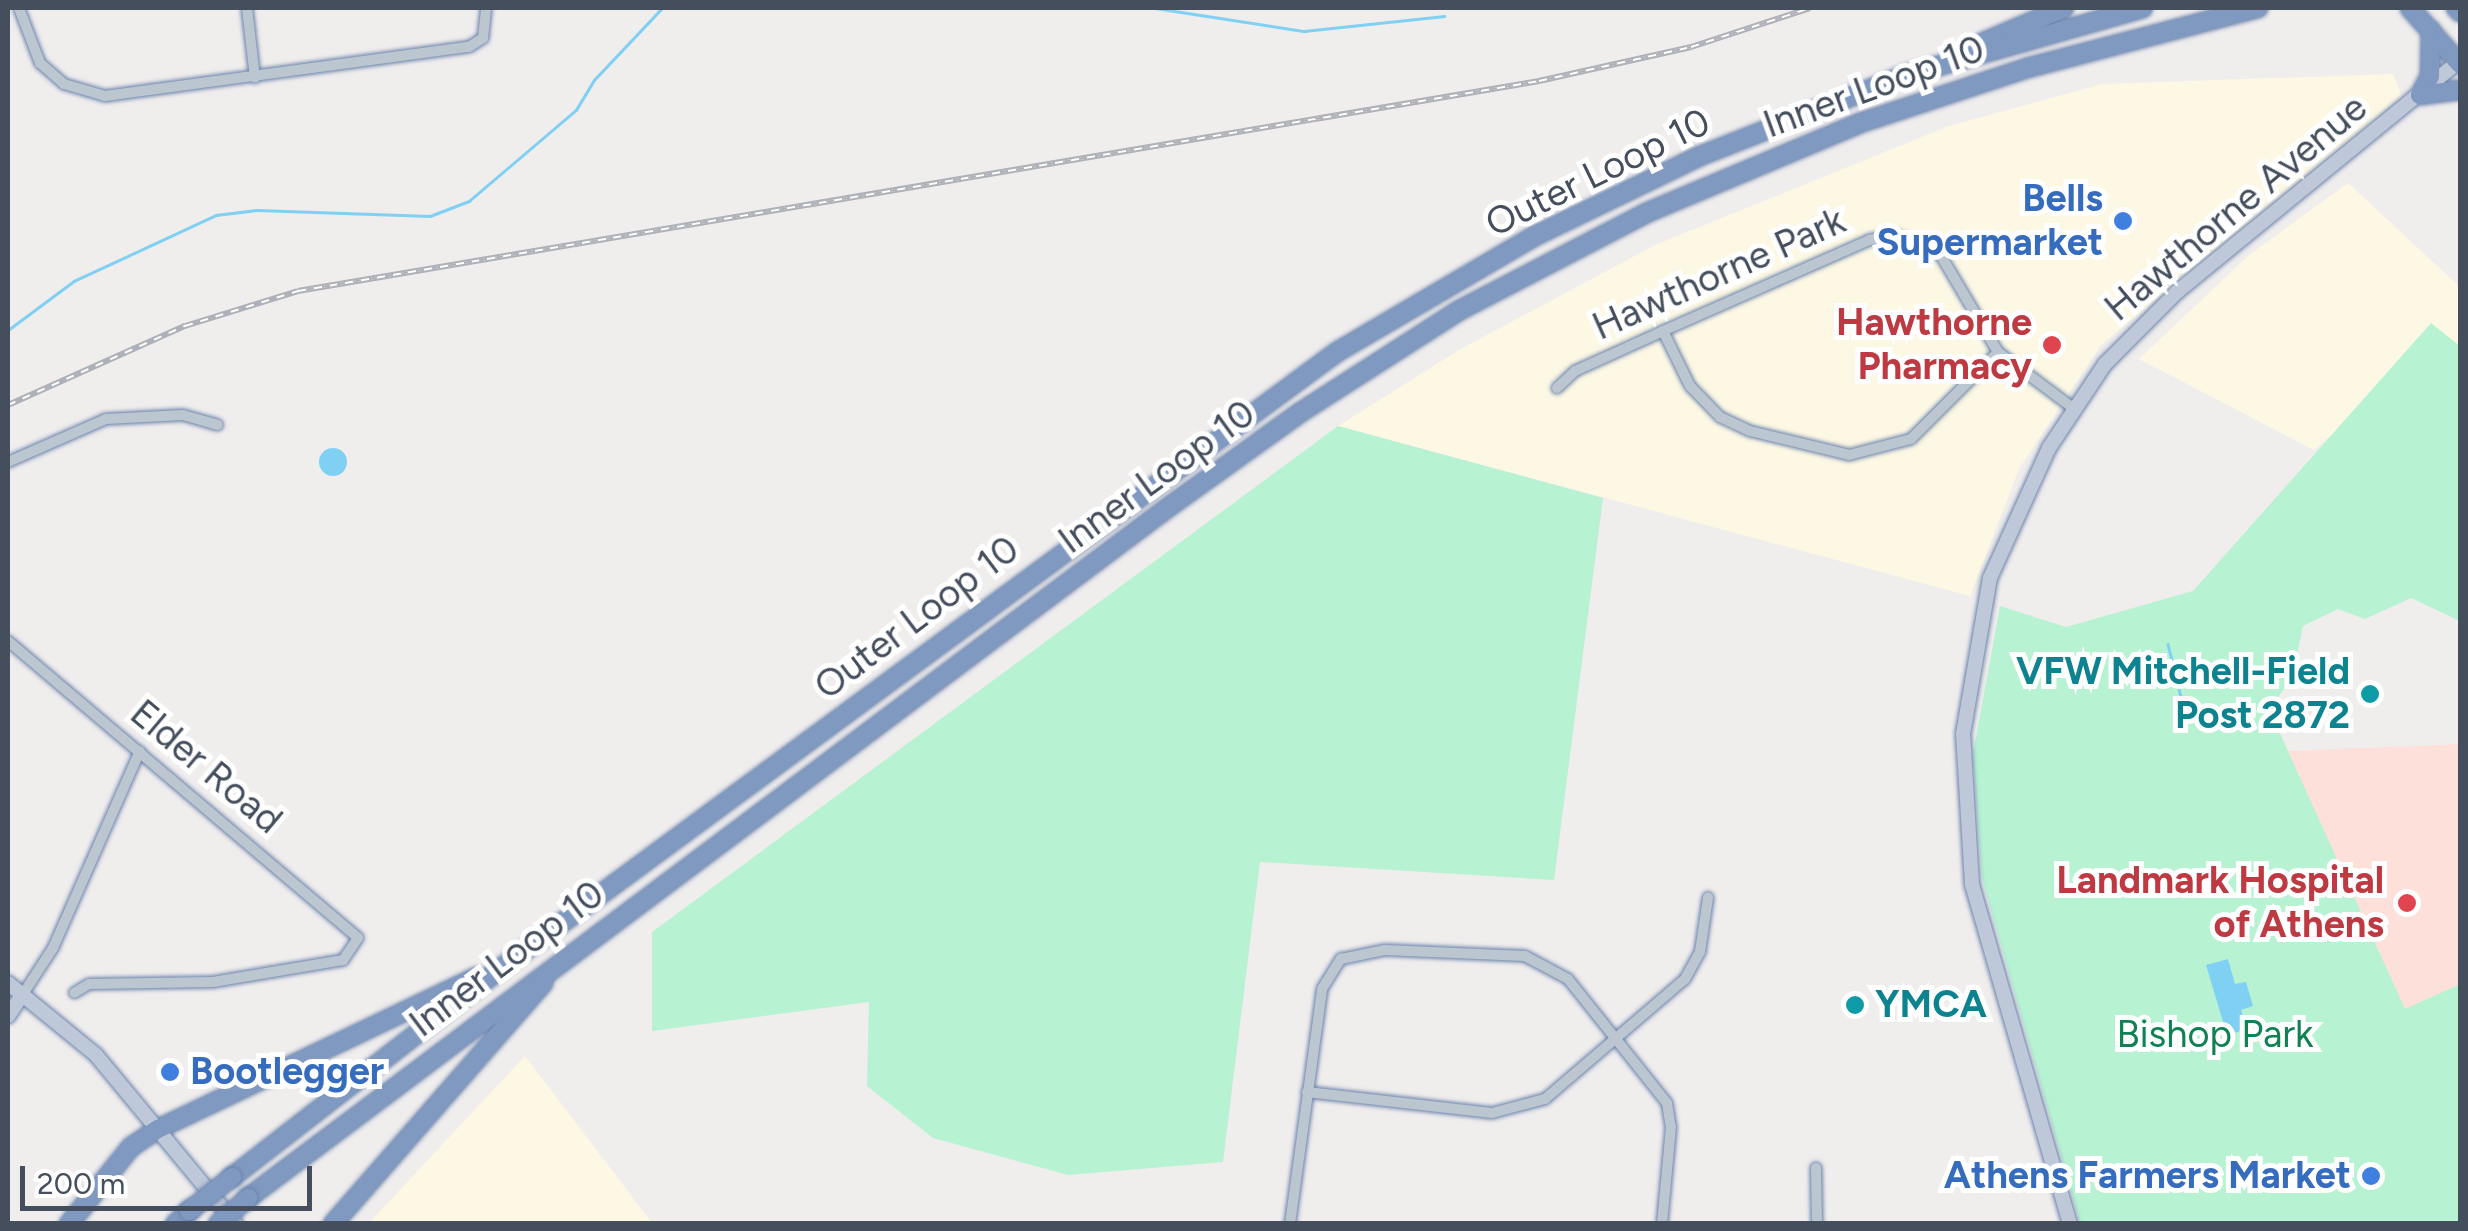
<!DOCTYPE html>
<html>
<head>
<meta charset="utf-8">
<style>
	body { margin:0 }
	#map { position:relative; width:2468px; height:1231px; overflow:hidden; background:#f0eded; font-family:Figtree,sans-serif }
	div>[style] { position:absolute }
	.commercial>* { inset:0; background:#fdf8e4 }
	.medical>* { inset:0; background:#fde0da }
	.green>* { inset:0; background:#b7f2d3 }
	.water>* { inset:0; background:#80d0f3 }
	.round { border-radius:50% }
	.stream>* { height:2.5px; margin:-1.25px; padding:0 1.25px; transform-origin:1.25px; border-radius:1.25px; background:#80d0f3 }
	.roads { filter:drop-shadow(0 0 2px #6b84ac) drop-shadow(0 0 2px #6b84ac) }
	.street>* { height:10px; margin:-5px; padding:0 5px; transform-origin:5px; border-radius:5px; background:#bcc6d1 }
	.secondary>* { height:14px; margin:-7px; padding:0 7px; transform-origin:7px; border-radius:7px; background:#bec8d8 }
	.highway>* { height:18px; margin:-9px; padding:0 9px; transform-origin:9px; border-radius:9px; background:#8099c0 }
	.rail>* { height:6px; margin-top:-3px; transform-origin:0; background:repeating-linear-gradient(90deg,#fff 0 8px,#aeb1b8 0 16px); box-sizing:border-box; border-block:2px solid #aeb1b8 }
	.bridges { filter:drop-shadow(0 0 2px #6b84ac) drop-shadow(0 0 2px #6b84ac) }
	.highway-bridge>* { height:18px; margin:-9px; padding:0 9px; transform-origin:9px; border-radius:9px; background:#8099c0 }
	.dots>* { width:28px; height:28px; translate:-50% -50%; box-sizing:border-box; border:5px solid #fff; border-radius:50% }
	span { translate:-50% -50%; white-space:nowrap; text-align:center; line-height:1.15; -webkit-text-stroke:10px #fff; paint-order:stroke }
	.street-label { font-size:38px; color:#444e5c }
	.shop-label { font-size:38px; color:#366cbe; font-weight:700 }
	.right { translate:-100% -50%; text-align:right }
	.left { translate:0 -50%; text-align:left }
	.health-label { font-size:38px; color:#be3a42; font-weight:700 }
	.culture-label { font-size:38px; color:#0d838f; font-weight:700 }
	.park-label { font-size:38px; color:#0f8253 }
	.frame { position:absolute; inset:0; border:10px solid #444e5c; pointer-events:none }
	.scale { position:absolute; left:20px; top:1166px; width:292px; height:45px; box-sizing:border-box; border:5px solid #444e5c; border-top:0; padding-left:12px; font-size:30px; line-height:35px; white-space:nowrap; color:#444e5c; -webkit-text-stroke:8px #fff; paint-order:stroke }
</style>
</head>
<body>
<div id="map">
	<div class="commercial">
		<i style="clip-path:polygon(2393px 74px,2402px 97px,2101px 345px,2019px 469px,1970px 596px,1338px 426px,1459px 350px,1655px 245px,1949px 126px,2102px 84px)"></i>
		<i style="clip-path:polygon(2348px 183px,2460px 287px,2460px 523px,2358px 412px,2314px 450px,2139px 359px,2249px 255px)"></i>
		<i style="clip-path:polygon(525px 1056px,652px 1223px,369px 1223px)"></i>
	</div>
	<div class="medical">
		<i style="clip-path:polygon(2460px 744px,2460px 984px,2405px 1010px,2287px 751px)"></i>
	</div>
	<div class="green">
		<i style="clip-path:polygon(2431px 323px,2460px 346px,2460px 621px,2411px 598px,2365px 619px,2338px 609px,2303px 626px,2292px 679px,2269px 709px,2405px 1009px,2460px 984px,2460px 1223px,2080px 1223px,1982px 878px,1973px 754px,2000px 606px,2066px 627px,2193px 591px)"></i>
		<i style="clip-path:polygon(1338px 426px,1603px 498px,1554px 880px,1260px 862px,1223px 1162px,1068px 1175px,933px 1138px,867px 1086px,869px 1002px,652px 1031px,652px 932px)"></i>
	</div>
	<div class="water">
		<i class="round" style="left:319px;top:448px;width:28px;height:28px"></i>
		<i style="clip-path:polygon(2228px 959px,2235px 984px,2246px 982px,2253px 1006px,2241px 1010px,2248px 1029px,2227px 1035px,2206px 965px)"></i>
	</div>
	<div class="stream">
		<i style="left:1155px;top:8px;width:151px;rotate:8.8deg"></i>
		<i style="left:1304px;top:31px;width:141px;rotate:-6.1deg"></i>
		<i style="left:8px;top:330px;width:82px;rotate:-36.6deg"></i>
		<i style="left:74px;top:281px;width:157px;rotate:-24.9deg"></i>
		<i style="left:216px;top:215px;width:41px;rotate:-7deg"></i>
		<i style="left:257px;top:210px;width:173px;rotate:2deg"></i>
		<i style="left:430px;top:216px;width:42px;rotate:-21deg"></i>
		<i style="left:469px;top:201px;width:140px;rotate:-40.4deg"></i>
		<i style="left:576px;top:110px;width:35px;rotate:-59deg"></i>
		<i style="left:594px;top:80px;width:99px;rotate:-46.6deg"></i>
		<i style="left:2168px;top:644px;width:67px;rotate:76.2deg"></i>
	</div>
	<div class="roads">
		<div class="street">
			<i style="left:19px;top:8px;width:59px;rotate:69.1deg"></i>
			<i style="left:40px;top:63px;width:32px;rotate:41deg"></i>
			<i style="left:64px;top:84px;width:43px;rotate:16.3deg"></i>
			<i style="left:105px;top:96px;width:367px;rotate:-7.7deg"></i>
			<i style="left:469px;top:47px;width:17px;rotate:-33deg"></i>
			<i style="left:483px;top:38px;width:30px;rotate:-84deg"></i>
			<i style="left:247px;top:8px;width:70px;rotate:83.5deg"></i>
			<i style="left:1663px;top:331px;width:61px;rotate:63.9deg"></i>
			<i style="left:1690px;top:386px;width:43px;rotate:45.9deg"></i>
			<i style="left:1720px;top:417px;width:33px;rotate:25deg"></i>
			<i style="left:1750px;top:431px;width:102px;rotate:13.6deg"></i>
			<i style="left:1849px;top:455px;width:64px;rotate:-14.5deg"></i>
			<i style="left:1911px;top:439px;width:123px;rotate:-45deg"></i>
			<i style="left:1557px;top:388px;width:25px;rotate:-43deg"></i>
			<i style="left:1575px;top:371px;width:97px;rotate:-24.4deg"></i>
			<i style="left:1663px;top:331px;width:225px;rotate:-23.8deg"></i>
			<i style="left:1869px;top:240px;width:26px;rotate:-11deg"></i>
			<i style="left:1895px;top:235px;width:49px;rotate:22.9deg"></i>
			<i style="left:1940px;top:254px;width:114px;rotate:59.4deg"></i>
			<i style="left:1998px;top:352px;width:94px;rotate:36.7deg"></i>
			<i style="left:8px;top:462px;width:107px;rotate:-23.7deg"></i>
			<i style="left:106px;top:419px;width:77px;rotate:-3deg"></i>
			<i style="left:183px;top:415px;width:36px;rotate:16deg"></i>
			<i style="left:8px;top:641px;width:459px;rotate:40.3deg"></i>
			<i style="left:358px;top:938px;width:27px;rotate:124deg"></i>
			<i style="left:343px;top:960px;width:132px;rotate:170.4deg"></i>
			<i style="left:213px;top:982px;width:124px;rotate:179.1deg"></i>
			<i style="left:89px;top:984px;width:17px;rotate:149deg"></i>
			<i style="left:23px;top:994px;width:55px;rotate:-56.9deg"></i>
			<i style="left:53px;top:948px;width:215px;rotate:-66.2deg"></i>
			<i style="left:1307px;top:1092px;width:186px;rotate:6.5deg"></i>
			<i style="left:1492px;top:1113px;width:55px;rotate:-14.8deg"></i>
			<i style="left:1545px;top:1099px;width:184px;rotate:-40.6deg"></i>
			<i style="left:1685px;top:979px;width:31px;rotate:-61deg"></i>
			<i style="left:1700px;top:952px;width:55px;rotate:-81.6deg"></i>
			<i style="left:1816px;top:1168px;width:56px;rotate:89deg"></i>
			<i style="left:1290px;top:1224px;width:237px;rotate:-82.2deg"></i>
			<i style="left:1322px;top:989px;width:36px;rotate:-58deg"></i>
			<i style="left:1341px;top:959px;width:45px;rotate:-11.6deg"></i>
			<i style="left:1385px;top:950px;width:140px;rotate:2.5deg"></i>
			<i style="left:1525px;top:956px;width:49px;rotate:28.1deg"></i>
			<i style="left:1568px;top:979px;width:159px;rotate:51.4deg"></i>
			<i style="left:1667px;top:1103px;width:24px;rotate:81deg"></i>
			<i style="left:1671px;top:1127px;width:97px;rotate:95.3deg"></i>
		</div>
		<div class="secondary">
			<i style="left:8px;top:983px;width:114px;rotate:39.3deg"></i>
			<i style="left:96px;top:1055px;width:219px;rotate:50.4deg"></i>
			<i style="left:8px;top:1016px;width:27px;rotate:-56deg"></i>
			<i style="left:2070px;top:1224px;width:354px;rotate:-106.1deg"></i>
			<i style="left:1972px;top:884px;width:150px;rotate:-93.4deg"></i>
			<i style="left:1963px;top:734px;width:158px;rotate:-80.2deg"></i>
			<i style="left:1990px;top:578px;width:143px;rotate:-65.6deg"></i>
			<i style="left:2049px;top:448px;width:101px;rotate:-56.3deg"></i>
			<i style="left:2105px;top:364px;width:102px;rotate:-45deg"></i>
			<i style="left:2177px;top:292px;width:366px;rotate:-39.3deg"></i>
		</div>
		<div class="highway">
			<i style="left:2410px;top:8px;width:75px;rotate:48.2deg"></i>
			<i style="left:2456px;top:8px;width:6px;rotate:45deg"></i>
			<i style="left:1982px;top:43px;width:89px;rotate:-23.1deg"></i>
			<i style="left:2420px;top:95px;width:21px;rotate:-62deg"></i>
			<i style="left:2430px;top:76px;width:46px;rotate:-88.8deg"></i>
			<i style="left:2420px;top:95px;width:40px;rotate:-7.1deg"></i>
			<i style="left:232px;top:1177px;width:366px;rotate:-37.8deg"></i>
			<i style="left:521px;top:953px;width:1013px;rotate:-36.37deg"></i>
			<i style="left:1337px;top:352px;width:229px;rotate:-30.4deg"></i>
			<i style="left:1535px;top:236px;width:183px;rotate:-25.9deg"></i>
			<i style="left:1700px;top:156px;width:221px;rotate:-21.5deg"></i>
			<i style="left:1906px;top:75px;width:246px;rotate:-15.8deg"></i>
			<i style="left:248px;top:1198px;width:1148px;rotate:-36.89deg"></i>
			<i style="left:1166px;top:509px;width:166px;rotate:-35.7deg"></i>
			<i style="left:1301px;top:412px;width:189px;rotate:-32.7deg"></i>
			<i style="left:1460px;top:310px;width:210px;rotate:-27.5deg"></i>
			<i style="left:1646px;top:213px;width:232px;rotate:-22.8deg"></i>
			<i style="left:1860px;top:123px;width:176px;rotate:-18.2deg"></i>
			<i style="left:2027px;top:68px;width:239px;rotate:-14.6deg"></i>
			<i style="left:69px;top:1224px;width:99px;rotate:-51.2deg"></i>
			<i style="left:131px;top:1147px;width:32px;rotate:-34deg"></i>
			<i style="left:158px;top:1129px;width:353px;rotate:-25.5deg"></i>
			<i style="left:175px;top:1224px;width:19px;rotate:-43deg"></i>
			<i style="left:333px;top:1224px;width:320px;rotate:-48.9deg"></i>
		</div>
	</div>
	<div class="rail">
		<i style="left:8px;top:405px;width:194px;rotate:-24.1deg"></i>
		<i style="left:185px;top:326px;width:118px;rotate:-17.2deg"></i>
		<i style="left:298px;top:291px;width:1259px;rotate:-9.6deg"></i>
		<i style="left:1539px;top:81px;width:156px;rotate:-12.6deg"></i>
		<i style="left:1691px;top:47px;width:125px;rotate:-18.1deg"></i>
	</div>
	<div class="bridges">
		<div class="highway-bridge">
			<i style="left:189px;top:1211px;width:55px;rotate:-38.3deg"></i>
			<i style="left:218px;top:1224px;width:40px;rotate:-41deg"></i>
		</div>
	</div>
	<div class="dots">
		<i style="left:2123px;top:221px;background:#3f7fe0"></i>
		<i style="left:2052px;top:345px;background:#e0444e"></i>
		<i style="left:2370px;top:694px;background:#0f9aa8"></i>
		<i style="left:2407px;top:903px;background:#e0444e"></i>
		<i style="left:1855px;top:1005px;background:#0f9aa8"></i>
		<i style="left:170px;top:1072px;background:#3f7fe0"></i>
		<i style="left:2371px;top:1176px;background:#3f7fe0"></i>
	</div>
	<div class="street-label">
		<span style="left:1874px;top:87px;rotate:-20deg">Inner Loop 10</span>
		<span style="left:1598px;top:173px;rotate:-26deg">Outer Loop 10</span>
		<span style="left:2236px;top:208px;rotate:-40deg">Hawthorne Avenue</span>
		<span style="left:1719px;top:274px;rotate:-24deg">Hawthorne Park</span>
		<span style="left:1157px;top:477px;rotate:-36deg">Inner Loop 10</span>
		<span style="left:917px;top:618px;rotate:-37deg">Outer Loop 10</span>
		<span style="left:206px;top:767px;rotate:40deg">Elder Road</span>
		<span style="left:507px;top:959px;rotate:-37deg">Inner Loop 10</span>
	</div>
	<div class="shop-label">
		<span class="right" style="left:2103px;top:221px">Bells<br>Supermarket</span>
		<span class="left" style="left:190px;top:1072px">Bootlegger</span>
		<span class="right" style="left:2351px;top:1176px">Athens Farmers Market</span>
	</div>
	<div class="health-label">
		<span class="right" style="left:2032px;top:345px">Hawthorne<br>Pharmacy</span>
		<span class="right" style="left:2384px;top:903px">Landmark Hospital<br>of Athens</span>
	</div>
	<div class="culture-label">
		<span class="right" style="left:2350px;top:694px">VFW Mitchell-Field<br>Post 2872</span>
		<span class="left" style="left:1875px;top:1005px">YMCA</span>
	</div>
	<div class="park-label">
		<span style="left:2215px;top:1035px">Bishop Park</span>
	</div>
	<div class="frame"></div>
	<div class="scale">200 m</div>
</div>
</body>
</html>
